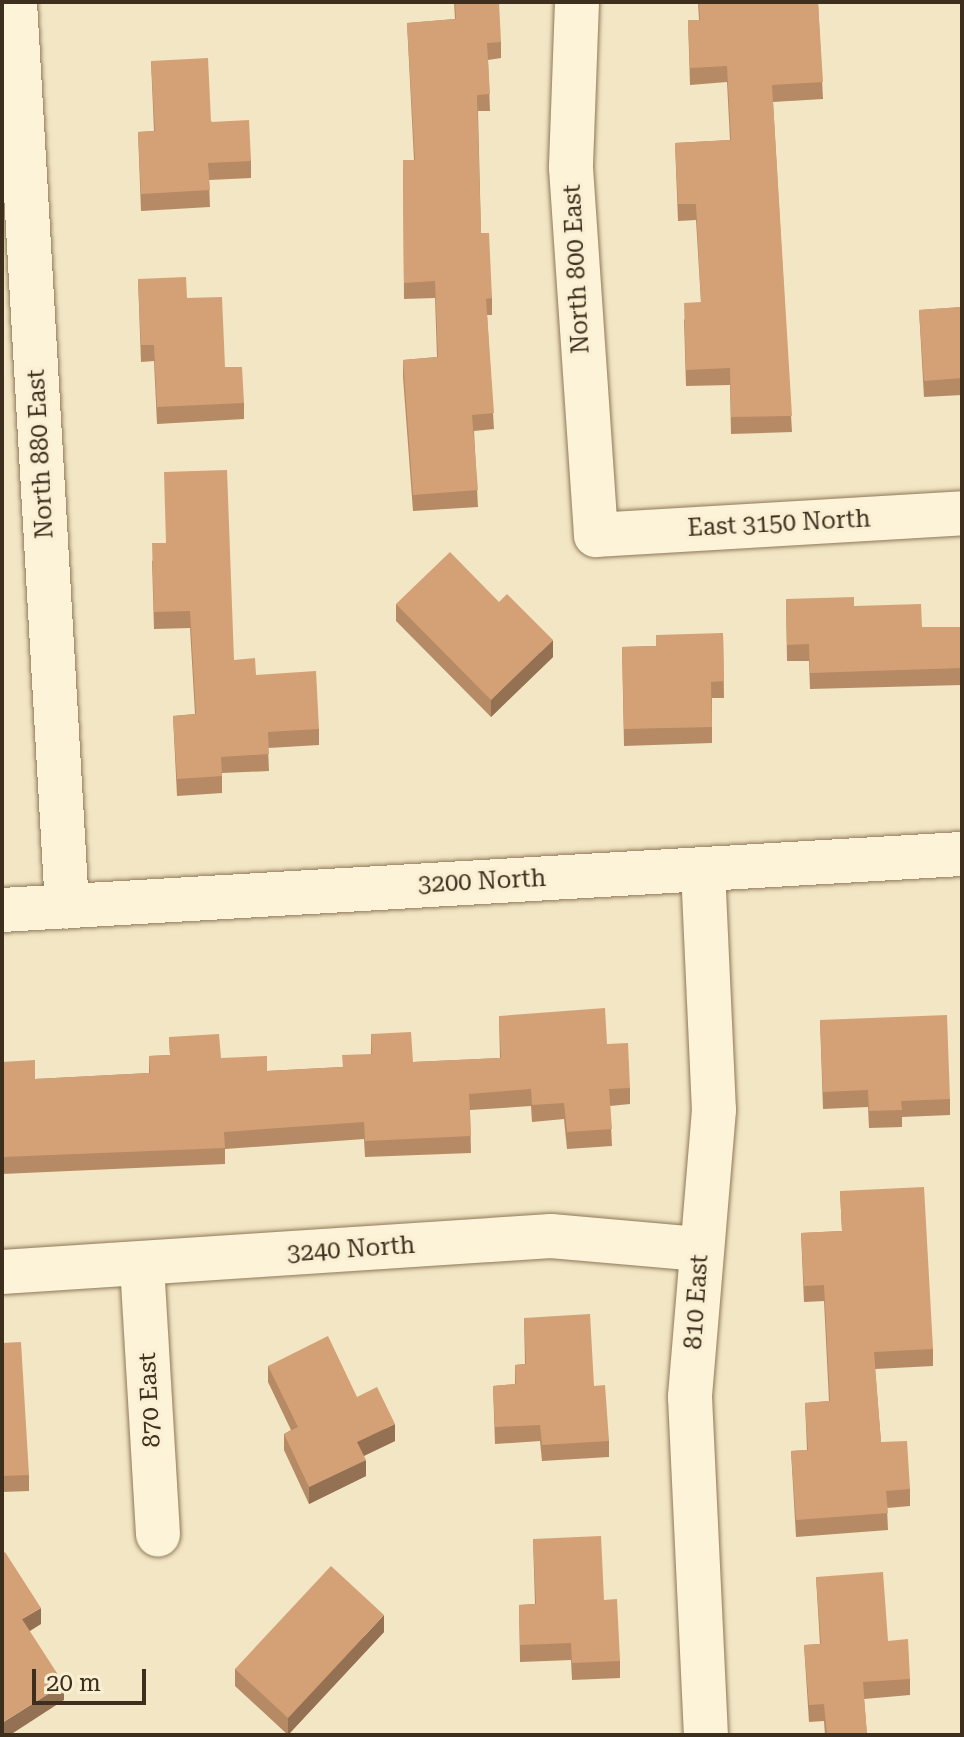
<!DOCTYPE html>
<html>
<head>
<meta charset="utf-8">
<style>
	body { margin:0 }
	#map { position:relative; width:964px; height:1737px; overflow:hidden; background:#f2e6c4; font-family:"Roboto Serif",serif }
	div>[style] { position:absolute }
	.roads { filter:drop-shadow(0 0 2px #8f7858) drop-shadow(0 0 2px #8f7858) }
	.minor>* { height:44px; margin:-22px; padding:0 22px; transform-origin:22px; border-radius:22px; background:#fcf3d8 }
	.tertiary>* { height:44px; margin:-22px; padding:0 22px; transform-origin:22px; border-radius:22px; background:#fcf3d8 }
	.wall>* { inset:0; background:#b68a65 }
	.shaded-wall>* { inset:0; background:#947153 }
	.building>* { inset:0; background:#d4a176 }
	span { translate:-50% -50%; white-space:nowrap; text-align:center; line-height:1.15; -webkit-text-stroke:6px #f9f0d4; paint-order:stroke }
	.street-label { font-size:24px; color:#3d2e1d }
	.frame { position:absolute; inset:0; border:4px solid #3d2e1d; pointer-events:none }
	.scale { position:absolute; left:32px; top:1669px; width:114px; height:36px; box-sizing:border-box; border:4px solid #3d2e1d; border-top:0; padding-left:10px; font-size:24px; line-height:28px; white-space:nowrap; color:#3d2e1d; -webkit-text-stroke:6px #f9f0d4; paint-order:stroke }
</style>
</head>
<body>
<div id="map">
	<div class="roads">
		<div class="minor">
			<i style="left:15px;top:2px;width:906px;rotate:86.71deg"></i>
			<i style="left:577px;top:2px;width:166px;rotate:92.1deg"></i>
			<i style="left:571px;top:168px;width:368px;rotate:86.1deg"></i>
			<i style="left:596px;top:535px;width:367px;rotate:-3.4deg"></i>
			<i style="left:703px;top:869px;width:241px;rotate:87.4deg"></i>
			<i style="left:714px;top:1110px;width:288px;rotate:94.8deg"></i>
			<i style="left:690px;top:1397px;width:338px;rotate:87.3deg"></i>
			<i style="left:142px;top:1265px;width:270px;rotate:86.6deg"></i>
			<i style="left:2px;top:1272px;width:550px;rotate:-3.75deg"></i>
			<i style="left:551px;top:1236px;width:150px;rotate:5deg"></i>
		</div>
		<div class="tertiary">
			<i style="left:2px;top:910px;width:962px;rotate:-3.34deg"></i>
		</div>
	</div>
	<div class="wall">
		<i style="clip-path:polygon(454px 2px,501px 42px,501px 58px,488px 60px,490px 111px,478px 111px,481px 233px,492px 298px,492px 315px,487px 315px,494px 429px,474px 431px,478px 507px,413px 511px,403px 377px,403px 360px,437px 357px,435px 298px,404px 299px,403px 160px,414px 160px,407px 23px,455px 19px)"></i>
		<i style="clip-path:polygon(698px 2px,818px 2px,823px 99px,773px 102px,792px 432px,731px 434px,730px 385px,686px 386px,684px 320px,701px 302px,696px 220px,678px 221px,675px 143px,730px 140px,727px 82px,690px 85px,688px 20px,699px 20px)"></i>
		<i style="clip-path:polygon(151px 61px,251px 161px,251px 178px,209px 180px,210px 207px,141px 211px,138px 132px,154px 131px)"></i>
		<i style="clip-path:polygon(138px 279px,187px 298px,244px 403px,244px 419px,157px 424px,154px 361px,141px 362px)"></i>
		<i style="clip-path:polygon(962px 307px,962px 395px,924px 397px,919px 310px)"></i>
		<i style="clip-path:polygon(152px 560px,234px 660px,256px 675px,319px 729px,319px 745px,268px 748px,269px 771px,222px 773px,222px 793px,177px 796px,173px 716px,195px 714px,190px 628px,154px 629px)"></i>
		<i style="clip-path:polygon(786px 599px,854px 606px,922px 627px,962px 627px,962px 685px,810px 689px,809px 661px,787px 661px)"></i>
		<i style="clip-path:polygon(396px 604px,553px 657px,491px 717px,396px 621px)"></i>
		<i style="clip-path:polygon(723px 633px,724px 698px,712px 698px,712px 743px,624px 746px,622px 647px,656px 646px)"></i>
		<i style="clip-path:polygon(499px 1016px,607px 1044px,630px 1088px,630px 1104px,610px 1106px,612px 1146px,567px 1149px,564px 1119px,532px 1122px,531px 1106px,470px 1110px,471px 1153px,365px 1157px,364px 1139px,225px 1149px,225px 1164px,2px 1174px,2px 1062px,35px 1079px,149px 1073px,149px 1056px,170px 1055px,169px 1037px,221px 1058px,267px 1071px,342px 1067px,371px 1054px,371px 1034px,413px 1062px,500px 1058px)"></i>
		<i style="clip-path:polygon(820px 1020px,950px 1099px,950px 1115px,902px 1117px,902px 1127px,869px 1128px,868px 1107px,823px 1109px)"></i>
		<i style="clip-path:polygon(840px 1191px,933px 1349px,933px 1366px,875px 1369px,881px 1442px,910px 1489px,910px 1506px,887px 1508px,888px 1530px,796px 1537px,791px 1451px,807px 1450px,805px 1403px,829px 1401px,824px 1301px,804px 1302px,801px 1233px,842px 1231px)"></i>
		<i style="clip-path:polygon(524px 1318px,594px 1386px,609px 1441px,609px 1457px,542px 1461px,540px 1441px,495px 1444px,493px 1386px,515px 1384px,515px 1365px,525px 1364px)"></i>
		<i style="clip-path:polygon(2px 1343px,29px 1475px,29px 1491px,2px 1492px)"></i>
		<i style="clip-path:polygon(268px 1366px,357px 1397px,395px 1441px,364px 1456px,366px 1476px,309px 1504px,284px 1450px,284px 1434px,291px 1430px,268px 1382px)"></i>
		<i style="clip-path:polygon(533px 1539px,604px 1600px,620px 1661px,620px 1678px,572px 1680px,571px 1660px,520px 1662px,519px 1605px,535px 1604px)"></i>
		<i style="clip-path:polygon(816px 1577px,888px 1641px,910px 1679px,910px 1695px,864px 1699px,867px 1735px,825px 1735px,824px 1721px,809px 1722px,804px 1645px,820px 1644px)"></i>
		<i style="clip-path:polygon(384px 1632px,288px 1735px,235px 1686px,235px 1669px)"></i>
	</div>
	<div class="shaded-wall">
		<i style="clip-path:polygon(553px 640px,553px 657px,491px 717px,491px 700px)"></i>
		<i style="clip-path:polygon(395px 1424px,395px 1441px,357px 1459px,357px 1442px)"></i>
		<i style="clip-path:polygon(366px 1460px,366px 1476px,309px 1504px,309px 1487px)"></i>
		<i style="clip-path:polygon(41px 1608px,41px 1624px,22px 1636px,22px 1619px)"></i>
		<i style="clip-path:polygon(384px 1615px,384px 1632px,288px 1735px,288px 1718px)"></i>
		<i style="clip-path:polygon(64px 1684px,64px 1700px,10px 1735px,2px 1735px,2px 1723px)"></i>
	</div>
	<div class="building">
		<i style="clip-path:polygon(455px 2px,499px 2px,501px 42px,487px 43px,490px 94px,477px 95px,481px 233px,489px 233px,492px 298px,486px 299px,494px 413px,472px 415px,478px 490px,413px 495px,403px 360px,438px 357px,435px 281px,404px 283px,403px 160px,415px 160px,407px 23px,456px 19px)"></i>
		<i style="clip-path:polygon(699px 2px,818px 2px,823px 82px,772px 85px,792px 416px,731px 417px,730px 368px,686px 370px,684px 303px,701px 302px,696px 204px,678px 204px,675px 143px,731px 140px,727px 66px,690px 68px,688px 20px,700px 20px)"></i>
		<i style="clip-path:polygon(208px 58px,211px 122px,249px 120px,251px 161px,208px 163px,210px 190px,141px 194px,138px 132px,155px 131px,151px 61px)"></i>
		<i style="clip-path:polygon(186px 277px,187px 298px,222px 297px,225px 367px,242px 367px,244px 403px,157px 407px,154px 345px,141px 345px,138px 279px)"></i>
		<i style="clip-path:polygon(962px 307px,962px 378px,924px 381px,919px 310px)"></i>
		<i style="clip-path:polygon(227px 470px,234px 660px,255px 658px,256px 675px,316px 671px,319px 729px,268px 732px,269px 754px,221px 757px,222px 776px,177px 779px,173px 716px,196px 714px,190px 611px,154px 612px,152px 543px,166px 543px,164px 472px)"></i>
		<i style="clip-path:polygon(450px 552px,499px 602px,507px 594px,553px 640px,491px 700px,396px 604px)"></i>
		<i style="clip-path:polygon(854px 597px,854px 606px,921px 604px,922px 627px,962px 627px,962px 668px,810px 673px,809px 644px,787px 645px,786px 599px)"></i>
		<i style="clip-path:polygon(723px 633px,724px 681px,711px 682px,712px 727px,624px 729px,622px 647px,656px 646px,656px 635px)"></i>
		<i style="clip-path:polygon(605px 1008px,607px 1044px,628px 1043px,630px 1088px,609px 1089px,612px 1129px,567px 1132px,564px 1103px,532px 1105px,531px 1089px,469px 1094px,471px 1136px,365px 1141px,364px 1122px,224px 1132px,225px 1148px,2px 1157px,2px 1062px,35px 1060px,35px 1079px,150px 1073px,149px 1056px,170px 1055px,169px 1037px,219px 1034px,221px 1058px,267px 1056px,267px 1071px,343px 1067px,342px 1055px,372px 1054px,371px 1034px,411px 1032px,413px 1062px,501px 1058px,499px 1016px)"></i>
		<i style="clip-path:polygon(947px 1015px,950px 1099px,901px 1101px,902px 1110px,869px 1111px,868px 1090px,823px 1092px,820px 1020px)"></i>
		<i style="clip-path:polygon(924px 1187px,933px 1349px,874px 1352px,881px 1442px,907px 1441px,910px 1489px,886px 1491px,888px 1513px,796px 1520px,791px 1451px,808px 1450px,805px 1403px,830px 1401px,824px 1285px,804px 1286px,801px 1233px,842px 1231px,840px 1191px)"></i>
		<i style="clip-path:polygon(590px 1314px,594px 1386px,605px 1385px,609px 1441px,542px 1445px,540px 1425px,495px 1427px,493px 1386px,516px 1384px,515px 1365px,526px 1364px,524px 1318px)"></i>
		<i style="clip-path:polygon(328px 1336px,357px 1397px,377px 1387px,395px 1424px,357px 1442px,366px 1460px,309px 1487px,284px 1434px,298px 1427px,268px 1366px)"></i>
		<i style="clip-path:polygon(21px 1342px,29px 1475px,2px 1476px,2px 1343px)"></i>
		<i style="clip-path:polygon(601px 1536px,604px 1600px,617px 1599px,620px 1661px,572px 1663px,571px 1643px,520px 1645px,519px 1605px,536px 1604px,533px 1539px)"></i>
		<i style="clip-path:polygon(5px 1552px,41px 1608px,22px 1619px,64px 1684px,2px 1723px,2px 1554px)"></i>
		<i style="clip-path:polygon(331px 1566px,384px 1615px,288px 1718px,235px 1669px)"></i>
		<i style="clip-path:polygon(883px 1572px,888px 1641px,908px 1639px,910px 1679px,863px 1682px,867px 1735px,827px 1735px,824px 1704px,809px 1705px,804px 1645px,821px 1644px,816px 1577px)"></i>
	</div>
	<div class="street-label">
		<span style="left:577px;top:269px;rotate:-93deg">North 800 East</span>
		<span style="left:41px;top:454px;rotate:-93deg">North 880 East</span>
		<span style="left:779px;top:524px;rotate:-3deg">East 3150 North</span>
		<span style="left:482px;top:882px;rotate:-3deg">3200 North</span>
		<span style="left:351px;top:1250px;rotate:-4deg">3240 North</span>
		<span style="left:697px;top:1302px;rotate:-86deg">810 East</span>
		<span style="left:150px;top:1400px;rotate:-93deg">870 East</span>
	</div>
	<div class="frame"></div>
	<div class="scale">20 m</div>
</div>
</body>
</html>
